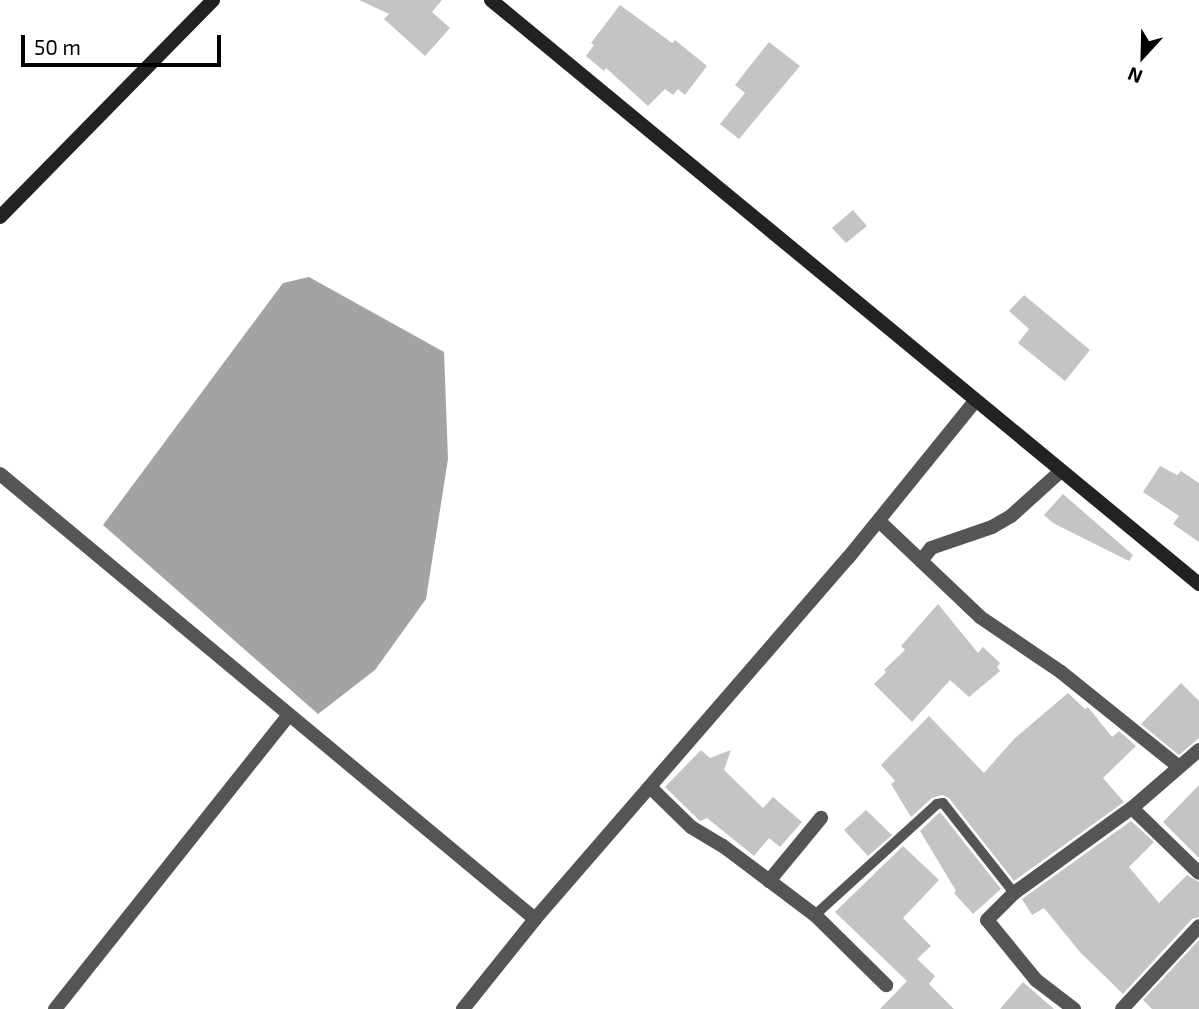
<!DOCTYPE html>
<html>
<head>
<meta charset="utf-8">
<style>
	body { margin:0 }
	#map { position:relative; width:1199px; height:1009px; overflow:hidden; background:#fff; font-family:"Exo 2",sans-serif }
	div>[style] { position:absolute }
	.water>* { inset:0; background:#a3a3a3 }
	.building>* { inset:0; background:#c4c4c4 }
	.lane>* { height:10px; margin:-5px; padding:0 5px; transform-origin:5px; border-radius:5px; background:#555 }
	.street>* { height:14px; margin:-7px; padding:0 7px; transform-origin:7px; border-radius:7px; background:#555 }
	.secondary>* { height:14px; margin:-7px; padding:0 7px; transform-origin:7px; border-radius:7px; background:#222 }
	span { translate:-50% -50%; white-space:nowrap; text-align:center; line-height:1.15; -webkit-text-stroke:5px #fff; paint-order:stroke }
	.north { position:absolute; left:1108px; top:21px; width:70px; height:70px; -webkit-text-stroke:5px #fff; paint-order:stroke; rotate:202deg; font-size:19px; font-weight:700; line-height:28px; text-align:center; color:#000 }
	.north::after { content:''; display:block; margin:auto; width:24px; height:32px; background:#000; clip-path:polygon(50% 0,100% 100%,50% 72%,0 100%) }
	.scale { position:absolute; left:21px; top:35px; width:200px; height:32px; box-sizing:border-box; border:4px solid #000; border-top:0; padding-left:9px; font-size:21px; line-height:24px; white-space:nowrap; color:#000; -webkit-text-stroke:5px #fff; paint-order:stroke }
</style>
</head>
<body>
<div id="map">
	<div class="water">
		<i style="clip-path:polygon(309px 277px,444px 352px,448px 459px,426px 599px,375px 670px,318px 714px,103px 525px,283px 283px)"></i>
	</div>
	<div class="building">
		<i style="clip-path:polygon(359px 0,442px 0,432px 12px,450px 28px,425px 56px,384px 19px,389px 14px)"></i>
		<i style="clip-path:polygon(620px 5px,672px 43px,675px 40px,707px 66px,685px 95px,678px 89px,673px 95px,665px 89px,648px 106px,606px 68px,604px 71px,586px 56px,594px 45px,591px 43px)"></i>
		<i style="clip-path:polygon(769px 42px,800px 66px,739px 139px,720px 124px,745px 93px,735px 85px)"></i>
		<i style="clip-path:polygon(853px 210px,867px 226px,846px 243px,832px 228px)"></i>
		<i style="clip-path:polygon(1024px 295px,1090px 350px,1065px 381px,1018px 343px,1029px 329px,1009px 311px)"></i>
		<i style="clip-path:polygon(1160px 466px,1177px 475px,1181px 471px,1199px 483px,1199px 542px,1173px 524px,1179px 516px,1143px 492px)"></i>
		<i style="clip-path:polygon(1063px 494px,1133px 555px,1129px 561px,1053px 523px,1044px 515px)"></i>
		<i style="clip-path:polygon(938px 604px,978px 653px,983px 647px,1000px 663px,997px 667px,1000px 671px,969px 697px,950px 680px,912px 722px,874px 684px,886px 672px,884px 670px,905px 650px,901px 646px)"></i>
		<i style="clip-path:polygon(1181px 683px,1199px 701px,1199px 738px,1179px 755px,1141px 724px)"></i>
		<i style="clip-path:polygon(1068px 693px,1085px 709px,1088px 707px,1112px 737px,1119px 731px,1136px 746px,1103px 778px,1124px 802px,1014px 881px,949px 798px,942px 795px,932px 798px,911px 817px,891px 784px,895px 781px,881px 765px,929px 716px,984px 773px,1014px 739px)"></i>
		<i style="clip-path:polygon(701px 750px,710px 758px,731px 750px,724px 770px,763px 808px,773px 797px,802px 822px,780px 847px,769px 838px,754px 856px,707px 818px,700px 821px,665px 787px)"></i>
		<i style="clip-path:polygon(1199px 785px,1199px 858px,1163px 822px)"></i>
		<i style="clip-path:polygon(866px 810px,892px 835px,868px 856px,844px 830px)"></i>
		<i style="clip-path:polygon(940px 812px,1001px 889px,973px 914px,954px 893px,956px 891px,920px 831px)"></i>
		<i style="clip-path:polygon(1131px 821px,1154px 842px,1129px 867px,1159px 903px,1187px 875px,1199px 882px,1199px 917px,1192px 919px,1123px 994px,1080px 952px,1044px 908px,1032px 915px,1022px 899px)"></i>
		<i style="clip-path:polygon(903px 846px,939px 880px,903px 918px,931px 946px,917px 959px,935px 976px,929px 984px,954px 1009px,880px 1009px,907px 981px,835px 912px)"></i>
		<i style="clip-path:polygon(1199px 940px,1199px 1009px,1152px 1009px,1143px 1000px)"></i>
		<i style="clip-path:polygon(1023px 982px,1054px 1009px,1000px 1009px)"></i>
	</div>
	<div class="lane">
		<i style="left:815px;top:915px;width:165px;rotate:-42.3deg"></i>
		<i style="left:937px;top:804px;width:6px;rotate:-9deg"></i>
		<i style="left:943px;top:803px;width:115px;rotate:51.7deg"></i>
	</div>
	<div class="street">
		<i style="left:0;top:474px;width:696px;rotate:39.75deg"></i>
		<i style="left:879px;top:521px;width:139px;rotate:43.5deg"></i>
		<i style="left:980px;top:617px;width:98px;rotate:34.2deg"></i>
		<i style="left:1061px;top:672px;width:151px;rotate:38.8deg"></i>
		<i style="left:921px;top:561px;width:16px;rotate:-52deg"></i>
		<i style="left:931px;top:548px;width:65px;rotate:-19deg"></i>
		<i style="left:992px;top:527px;width:22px;rotate:-30deg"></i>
		<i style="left:1011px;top:516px;width:67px;rotate:-42deg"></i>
		<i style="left:1199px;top:750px;width:89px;rotate:139.1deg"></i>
		<i style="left:1132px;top:808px;width:93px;rotate:44.1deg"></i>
		<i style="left:650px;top:787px;width:57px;rotate:44.3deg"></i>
		<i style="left:691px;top:827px;width:37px;rotate:31deg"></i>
		<i style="left:723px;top:846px;width:115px;rotate:36.9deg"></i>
		<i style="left:815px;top:915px;width:100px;rotate:44.6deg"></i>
		<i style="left:769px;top:881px;width:82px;rotate:-50.5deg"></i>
		<i style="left:55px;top:1009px;width:374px;rotate:-51.5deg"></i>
		<i style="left:463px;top:1009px;width:115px;rotate:-51.3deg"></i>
		<i style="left:535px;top:919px;width:478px;rotate:-49.1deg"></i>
		<i style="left:848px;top:558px;width:202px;rotate:-51deg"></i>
		<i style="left:1074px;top:1009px;width:48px;rotate:-142.7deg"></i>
		<i style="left:1036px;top:980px;width:77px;rotate:-129.2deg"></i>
		<i style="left:987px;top:920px;width:38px;rotate:-45deg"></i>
		<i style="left:1014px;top:893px;width:145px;rotate:-35.8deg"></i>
		<i style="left:1122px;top:1009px;width:113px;rotate:-47.1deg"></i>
	</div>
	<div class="secondary">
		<i style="left:491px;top:0;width:918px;rotate:39.52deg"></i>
		<i style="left:0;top:217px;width:304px;rotate:-45.5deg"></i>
	</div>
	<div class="north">N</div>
	<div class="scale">50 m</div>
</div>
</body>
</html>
